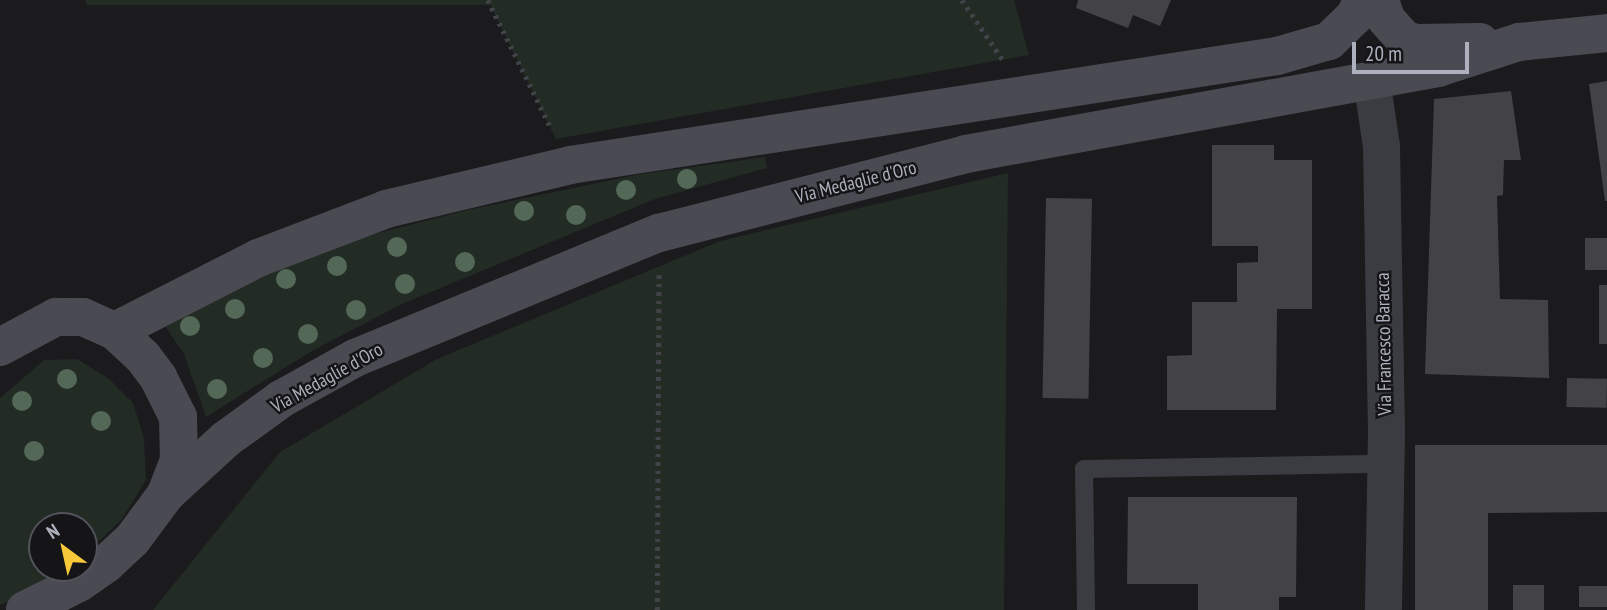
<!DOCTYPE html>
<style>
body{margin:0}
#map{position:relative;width:1607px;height:610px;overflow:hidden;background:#1b1a1d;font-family:"PT Sans Narrow",sans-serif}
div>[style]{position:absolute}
.green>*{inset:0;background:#222b24}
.building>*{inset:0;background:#424247;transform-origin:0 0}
.path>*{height:4.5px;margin-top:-2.25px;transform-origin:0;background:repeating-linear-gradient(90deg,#414349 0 3.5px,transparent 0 8.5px)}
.lane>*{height:18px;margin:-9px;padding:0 9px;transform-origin:9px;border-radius:9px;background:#3b3c42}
.street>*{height:37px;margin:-18.5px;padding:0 18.5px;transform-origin:18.5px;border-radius:18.5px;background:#3b3c42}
.secondary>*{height:38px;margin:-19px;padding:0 19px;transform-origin:19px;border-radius:19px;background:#494a52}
.trees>*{width:20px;height:20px;margin:-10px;border-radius:50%;background:#546858}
span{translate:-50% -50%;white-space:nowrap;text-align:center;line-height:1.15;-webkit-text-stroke:5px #151518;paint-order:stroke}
.street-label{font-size:19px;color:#adb0bd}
.north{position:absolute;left:28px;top:512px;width:70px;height:70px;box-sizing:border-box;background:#151518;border:2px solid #52535a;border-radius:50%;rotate:327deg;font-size:19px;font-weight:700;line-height:28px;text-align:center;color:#adb0bd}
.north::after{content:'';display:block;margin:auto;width:24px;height:32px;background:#f7c838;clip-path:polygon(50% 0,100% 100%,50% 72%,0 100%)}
.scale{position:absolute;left:1352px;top:42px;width:117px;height:32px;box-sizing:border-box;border:4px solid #adb0bd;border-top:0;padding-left:9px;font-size:21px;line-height:24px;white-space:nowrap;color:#adb0bd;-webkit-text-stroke:5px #151518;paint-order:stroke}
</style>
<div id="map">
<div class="green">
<div style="clip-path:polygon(85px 0,1014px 0,1029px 55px,556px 139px,490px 5px,87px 5px)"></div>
<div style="clip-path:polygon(765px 157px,767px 168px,655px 199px,402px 304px,312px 351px,206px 417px,184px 354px,165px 326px,211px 299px,335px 244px,472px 209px,641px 174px)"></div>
<div style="clip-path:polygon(1008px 173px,1004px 610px,153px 610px,280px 452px,437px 359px,720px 241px)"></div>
<div style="clip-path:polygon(77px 359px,108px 378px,133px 403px,144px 438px,146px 480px,122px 519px,84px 556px,84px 526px,42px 526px,42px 568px,67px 568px,29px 594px,0 605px,0 398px,44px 360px)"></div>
</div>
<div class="building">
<div style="clip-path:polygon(1078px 0,1171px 0,1160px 26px,1133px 15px,1128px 28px,1076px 8px)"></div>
<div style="clip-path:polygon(1607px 81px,1607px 201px,1605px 201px,1589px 84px)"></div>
<div style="clip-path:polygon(1511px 91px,1521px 160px,1504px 160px,1503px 195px,1497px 196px,1500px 299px,1548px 300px,1549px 378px,1425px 374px,1434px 99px)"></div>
<div style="clip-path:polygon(1212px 145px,1274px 145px,1274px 160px,1312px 160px,1312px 309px,1277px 309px,1276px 410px,1167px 410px,1167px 356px,1192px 355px,1192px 302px,1237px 302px,1237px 263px,1258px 262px,1258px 246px,1212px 246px)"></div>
<div style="left:1046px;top:198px;width:46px;height:200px;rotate:1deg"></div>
<div style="left:1585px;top:238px;width:22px;height:32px"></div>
<div style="left:1599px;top:285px;width:8px;height:59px"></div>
<div style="left:1567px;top:378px;width:40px;height:29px;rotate:1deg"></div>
<div style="clip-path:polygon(1415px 445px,1607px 445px,1607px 512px,1488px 513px,1488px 610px,1415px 610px)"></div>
<div style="clip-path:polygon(1128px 497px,1297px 497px,1296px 597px,1279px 597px,1279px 610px,1198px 610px,1198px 584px,1127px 584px)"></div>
<div style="left:1513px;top:585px;width:31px;height:25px"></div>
<div style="left:1579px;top:586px;width:28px;height:21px"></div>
</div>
<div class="path">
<div style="left:488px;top:0;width:145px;rotate:63.8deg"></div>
<div style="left:962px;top:0;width:73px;rotate:55.7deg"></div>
<div style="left:657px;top:610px;width:335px;rotate:-89.7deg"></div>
</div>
<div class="lane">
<div style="left:1086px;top:610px;width:141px;rotate:-90.8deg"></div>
<div style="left:1084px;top:469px;width:301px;rotate:-1deg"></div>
</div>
<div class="street">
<div style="left:1371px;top:79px;width:68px;rotate:81.5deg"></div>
<div style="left:1381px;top:146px;width:286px;rotate:89deg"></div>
<div style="left:1386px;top:432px;width:178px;rotate:91deg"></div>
</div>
<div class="secondary">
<div style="left:1380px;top:0;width:20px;rotate:72deg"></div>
<div style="left:1386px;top:19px;width:28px;rotate:48deg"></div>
<div style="left:1405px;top:40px;width:12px;rotate:14deg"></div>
<div style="left:1417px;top:43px;width:63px;rotate:-0.9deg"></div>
<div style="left:115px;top:331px;width:161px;rotate:-27deg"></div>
<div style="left:258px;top:258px;width:137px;rotate:-20.9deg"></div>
<div style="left:386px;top:209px;width:189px;rotate:-13.4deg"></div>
<div style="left:570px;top:165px;width:715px;rotate:-8.76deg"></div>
<div style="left:1277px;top:56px;width:54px;rotate:-16.1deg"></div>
<div style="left:1329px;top:41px;width:35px;rotate:-44deg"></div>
<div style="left:1354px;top:17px;width:19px;rotate:-62deg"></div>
<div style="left:0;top:347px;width:64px;rotate:-28.2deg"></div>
<div style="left:56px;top:317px;width:27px"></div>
<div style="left:83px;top:317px;width:35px;rotate:24deg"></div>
<div style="left:115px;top:331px;width:38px;rotate:43deg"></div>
<div style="left:143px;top:357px;width:25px;rotate:53deg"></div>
<div style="left:158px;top:377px;width:45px;rotate:63.4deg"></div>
<div style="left:178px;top:417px;width:43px;rotate:88.7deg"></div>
<div style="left:179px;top:460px;width:36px;rotate:111deg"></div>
<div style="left:25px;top:610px;width:60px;rotate:-26.6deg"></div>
<div style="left:79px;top:583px;width:33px;rotate:-35deg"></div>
<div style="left:106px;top:564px;width:35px;rotate:-43deg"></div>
<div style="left:132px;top:540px;width:57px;rotate:-53.5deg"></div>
<div style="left:166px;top:494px;width:81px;rotate:-42.5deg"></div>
<div style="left:226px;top:439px;width:68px;rotate:-36deg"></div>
<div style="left:281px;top:399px;width:85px;rotate:-29deg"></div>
<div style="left:355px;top:358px;width:329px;rotate:-22.4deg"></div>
<div style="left:659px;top:233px;width:317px;rotate:-14.4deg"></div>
<div style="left:966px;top:154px;width:480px;rotate:-10.3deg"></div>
<div style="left:1438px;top:68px;width:85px;rotate:-17.8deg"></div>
<div style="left:1519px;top:42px;width:88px;rotate:-5.8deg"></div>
</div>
<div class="trees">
<div style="left:687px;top:179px"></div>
<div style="left:626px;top:190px"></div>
<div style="left:524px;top:211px"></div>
<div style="left:576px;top:215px"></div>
<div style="left:397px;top:247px"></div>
<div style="left:465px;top:262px"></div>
<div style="left:337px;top:266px"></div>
<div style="left:286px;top:279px"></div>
<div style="left:405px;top:284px"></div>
<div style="left:235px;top:309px"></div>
<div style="left:356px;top:310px"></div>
<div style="left:190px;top:326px"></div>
<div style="left:308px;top:334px"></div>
<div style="left:263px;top:358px"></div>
<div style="left:67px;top:379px"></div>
<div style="left:217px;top:389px"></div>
<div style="left:22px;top:401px"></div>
<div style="left:101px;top:421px"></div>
<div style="left:34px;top:451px"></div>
</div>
<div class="street-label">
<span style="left:856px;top:182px;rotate:-14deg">Via Medaglie d'Oro</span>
<span style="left:1384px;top:344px;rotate:-91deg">Via Francesco Baracca</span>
<span style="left:327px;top:378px;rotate:-29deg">Via Medaglie d'Oro</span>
</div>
<div class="north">N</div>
<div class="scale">20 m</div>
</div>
